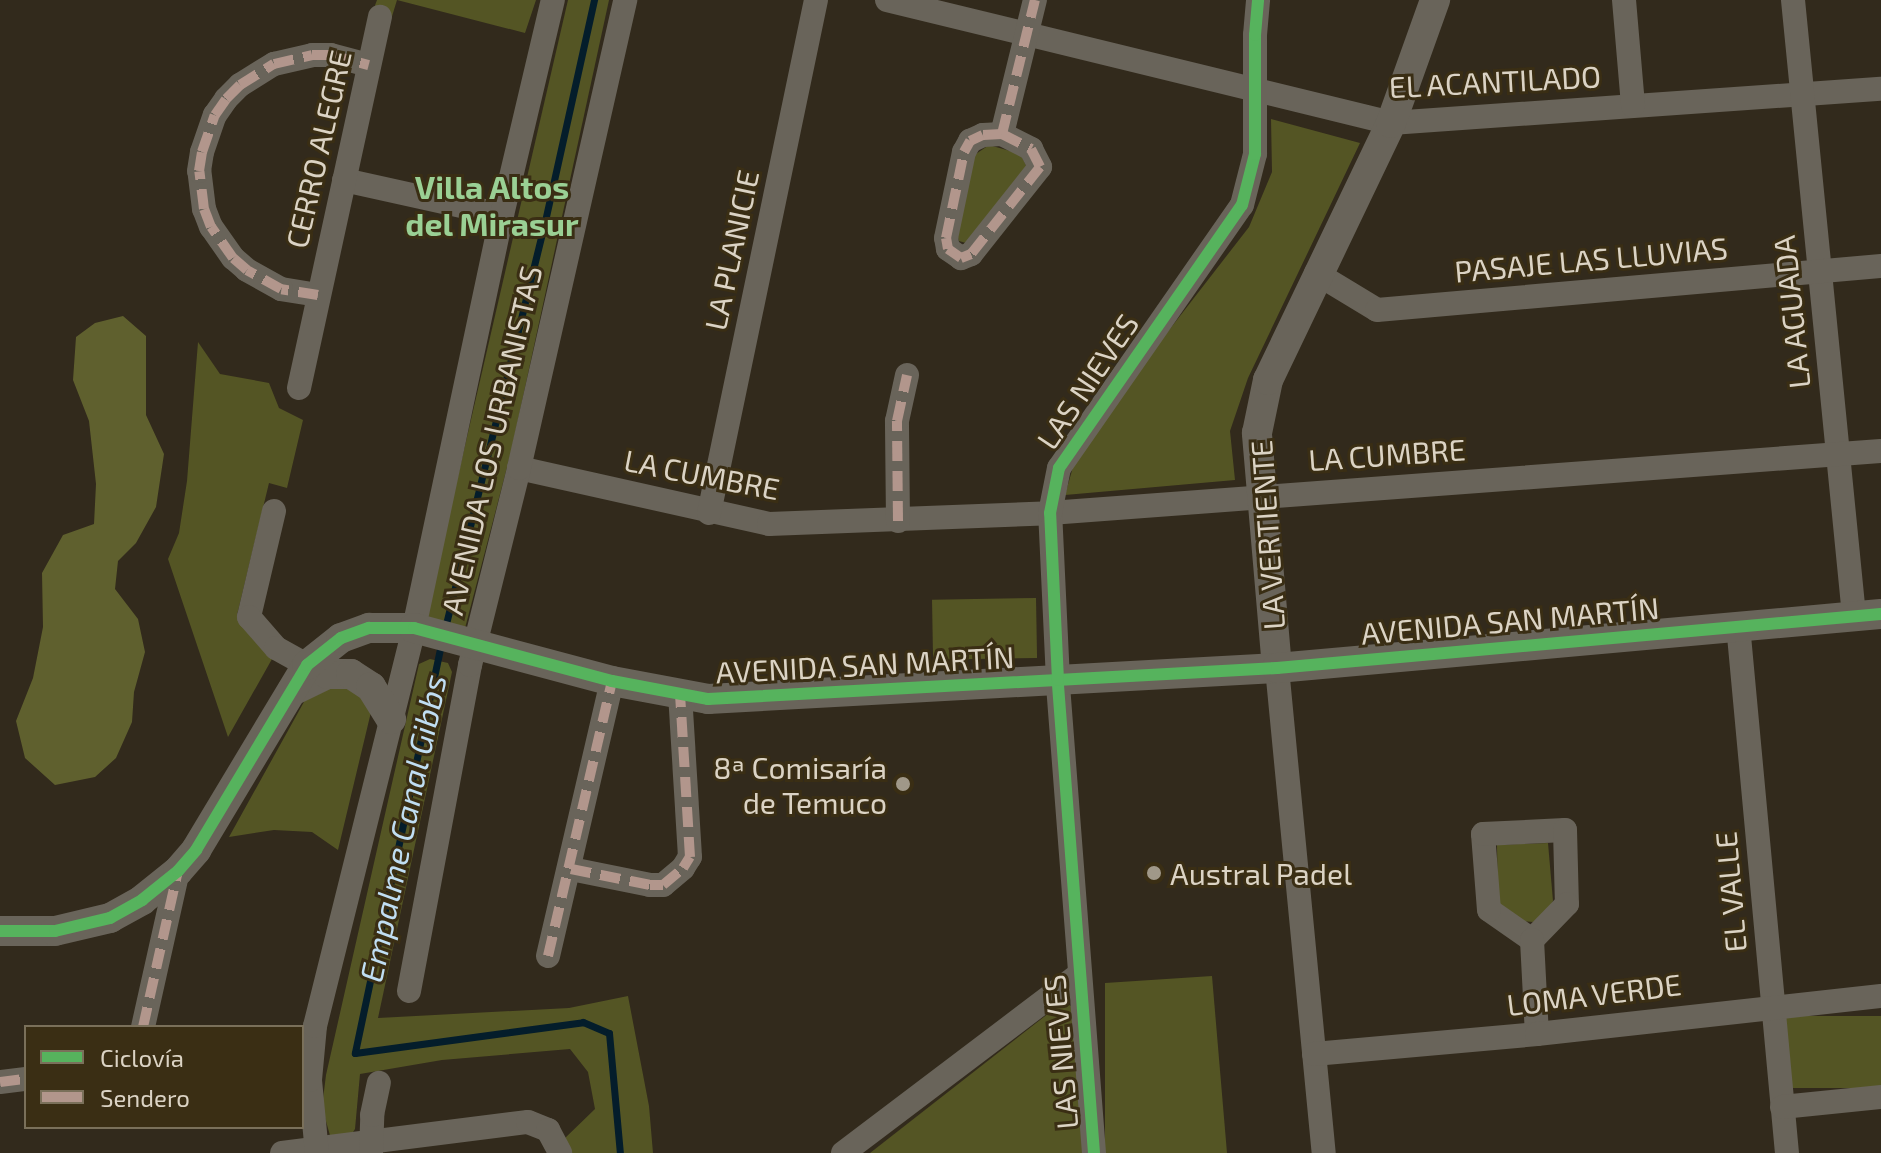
<!DOCTYPE html>
<meta charset="utf-8">
<style>
body{margin:0}
#map{position:relative;width:1881px;height:1153px;overflow:hidden;background:#322a1c;font-family:"Exo 2",sans-serif}
div>[style]{position:absolute}
.green>*{inset:0;background:#545524;transform-origin:0 0}
.forest>*{inset:0;background:#5f602e}
.stream>*{height:7px;margin:-3.5px;padding:0 3.5px;transform-origin:3.5px;border-radius:3.5px;background:#041d2b}
.minor>*{height:24px;margin:-12px;padding:0 12px;transform-origin:12px;border-radius:12px;background:#69645a}
.tertiary>*{height:30px;margin:-15px;padding:0 15px;transform-origin:15px;border-radius:15px;background:#69645a}
.quiet>*{height:10px;margin-top:-5px;transform-origin:0;background:repeating-linear-gradient(90deg,#b2968c 0 20px,transparent 0 30px)}
.cycleway>*{height:12px;margin:-6px;padding:0 6px;transform-origin:6px;border-radius:6px;background:#56b35d}
.dots>*{width:22px;height:22px;translate:-50% -50%;box-sizing:border-box;border:4px solid #3a2e14;border-radius:50%}
span{translate:-50% -50%;white-space:nowrap;text-align:center;line-height:1.15;-webkit-text-stroke:6px #3a2e14;paint-order:stroke}
.street-label{font-size:30px;color:#dbd3c4}
.poi-label{font-size:30px;color:#dbd3c4}
.right{translate:-100% -50%;text-align:right}
.left{translate:0 -50%;text-align:left}
.neighbourhood-label{font-size:32px;color:#9ad094;font-weight:700}
.water-label{font-size:32px;color:#c0def3;font-style:italic}
.legend{position:absolute;left:24px;top:1025px;width:280px;height:104px;box-sizing:border-box;background:#3a2e14;border:2px solid #7a705a;margin:0;padding:10px 14px;list-style:none;font-size:24px;color:#dbd3c4}
.legend li{display:flex;align-items:center;gap:16px;height:40px}
.legend b{width:40px;border:2px solid #7a705a}
</style>
<div id="map">
<div class="green">
<div style="clip-path:polygon(377px 0,536px 0,525px 33px,397px 0,390px 23px,371px 16px)"></div>
<div style="clip-path:polygon(568px 0,609px 0,511px 452px,464px 632px,430px 624px,427px 610px)"></div>
<div style="clip-path:polygon(1271px 119px,1360px 143px,1248px 378px,1230px 431px,1235px 480px,1065px 495px,1073px 467px,1104px 414px,1249px 227px,1272px 172px)"></div>
<div style="clip-path:polygon(989px 145px,1021px 154px,1028px 170px,966px 243px,959px 241px,957px 235px,973px 156px)"></div>
<div style="clip-path:polygon(198px 342px,220px 374px,269px 383px,279px 408px,303px 420px,287px 488px,269px 483px,237px 615px,272px 659px,228px 737px,168px 559px,179px 533px,187px 481px)"></div>
<div style="left:1036px;top:598px;width:60px;height:104px;rotate:89deg"></div>
<div style="clip-path:polygon(430px 659px,448px 663px,452px 672px,378px 1018px,569px 1008px,628px 996px,649px 1106px,653px 1153px,568px 1153px,564px 1139px,595px 1109px,588px 1072px,570px 1049px,442px 1060px,360px 1074px,355px 1129px,347px 1141px,331px 1139px,322px 1107px,326px 1075px,419px 664px)"></div>
<div style="clip-path:polygon(349px 679px,371px 712px,338px 850px,312px 832px,274px 830px,229px 837px,310px 691px)"></div>
<div style="clip-path:polygon(1548px 843px,1553px 901px,1545px 915px,1533px 922px,1511px 920px,1498px 901px,1497px 845px)"></div>
<div style="clip-path:polygon(1212px 976px,1227px 1153px,1105px 1153px,1105px 983px)"></div>
<div style="clip-path:polygon(1063px 1002px,1073px 1007px,1087px 1153px,870px 1153px)"></div>
<div style="left:1881px;top:1016px;width:72px;height:96px;rotate:90deg"></div>
</div>
<div class="forest">
<div style="clip-path:polygon(123px 316px,146px 336px,146px 415px,164px 454px,156px 507px,136px 543px,118px 561px,115px 589px,138px 619px,145px 652px,134px 692px,132px 722px,116px 758px,95px 777px,55px 785px,25px 758px,16px 721px,33px 678px,43px 627px,42px 573px,63px 535px,94px 524px,96px 484px,89px 421px,73px 380px,76px 337px,95px 323px)"></div>
</div>
<div class="stream">
<div style="left:445px;top:628px;width:410px;rotate:-76.2deg"></div>
<div style="left:543px;top:230px;width:236px;rotate:-77.5deg"></div>
<div style="left:441px;top:644px;width:418px;rotate:101.9deg"></div>
<div style="left:355px;top:1053px;width:230px;rotate:-7.7deg"></div>
<div style="left:583px;top:1022px;width:28px;rotate:23deg"></div>
<div style="left:609px;top:1033px;width:121px;rotate:84.8deg"></div>
</div>
<div class="minor">
<div style="left:887px;top:0;width:519px;rotate:13.71deg"></div>
<div style="left:1391px;top:123px;width:491px;rotate:-4deg"></div>
<div style="left:1624px;top:0;width:106px;rotate:85.1deg"></div>
<div style="left:1793px;top:0;width:619px;rotate:84.34deg"></div>
<div style="left:1002px;top:134px;width:33px;rotate:27deg"></div>
<div style="left:1031px;top:149px;width:20px;rotate:63deg"></div>
<div style="left:1040px;top:167px;width:111px;rotate:128.4deg"></div>
<div style="left:971px;top:254px;width:11px;rotate:158deg"></div>
<div style="left:961px;top:258px;width:16px;rotate:-145deg"></div>
<div style="left:948px;top:249px;width:11px;rotate:-100deg"></div>
<div style="left:946px;top:238px;width:88px;rotate:-78.2deg"></div>
<div style="left:964px;top:152px;width:13px;rotate:-61deg"></div>
<div style="left:970px;top:141px;width:14px;rotate:-25deg"></div>
<div style="left:983px;top:135px;width:19px;rotate:-3deg"></div>
<div style="left:1002px;top:134px;width:138px;rotate:-76.2deg"></div>
<div style="left:344px;top:180px;width:162px;rotate:12.5deg"></div>
<div style="left:1316px;top:273px;width:71px;rotate:31.2deg"></div>
<div style="left:1377px;top:310px;width:506px;rotate:-4.99deg"></div>
<div style="left:318px;top:295px;width:37px;rotate:-171deg"></div>
<div style="left:281px;top:289px;width:39px;rotate:-151deg"></div>
<div style="left:247px;top:270px;width:18px;rotate:-139deg"></div>
<div style="left:233px;top:258px;width:38px;rotate:-125deg"></div>
<div style="left:211px;top:227px;width:19px;rotate:-111deg"></div>
<div style="left:204px;top:209px;width:38px;rotate:-97deg"></div>
<div style="left:199px;top:171px;width:19px;rotate:-81deg"></div>
<div style="left:202px;top:152px;width:39px;rotate:-71deg"></div>
<div style="left:215px;top:115px;width:19px;rotate:-55deg"></div>
<div style="left:226px;top:99px;width:20px;rotate:-45deg"></div>
<div style="left:240px;top:85px;width:40px;rotate:-32deg"></div>
<div style="left:274px;top:64px;width:39px;rotate:-13deg"></div>
<div style="left:312px;top:55px;width:19px"></div>
<div style="left:331px;top:55px;width:39px;rotate:15deg"></div>
<div style="left:299px;top:388px;width:380px;rotate:-77.7deg"></div>
<div style="left:519px;top:468px;width:256px;rotate:12.6deg"></div>
<div style="left:769px;top:524px;width:281px;rotate:-2.2deg"></div>
<div style="left:1050px;top:513px;width:833px;rotate:-4.27deg"></div>
<div style="left:274px;top:511px;width:109px;rotate:103.3deg"></div>
<div style="left:249px;top:617px;width:41px;rotate:48.9deg"></div>
<div style="left:276px;top:648px;width:35px;rotate:29deg"></div>
<div style="left:709px;top:513px;width:524px;rotate:-78.22deg"></div>
<div style="left:898px;top:521px;width:100px;rotate:-90.6deg"></div>
<div style="left:897px;top:421px;width:47px;rotate:-77.7deg"></div>
<div style="left:1738px;top:625px;width:530px;rotate:84.7deg"></div>
<div style="left:1277px;top:668px;width:487px;rotate:84.5deg"></div>
<div style="left:571px;top:869px;width:81px;rotate:11.4deg"></div>
<div style="left:650px;top:885px;width:13px"></div>
<div style="left:663px;top:885px;width:26px;rotate:-40deg"></div>
<div style="left:683px;top:868px;width:13px;rotate:-58deg"></div>
<div style="left:690px;top:857px;width:162px;rotate:-93.5deg"></div>
<div style="left:1532px;top:940px;width:52px;rotate:-145.1deg"></div>
<div style="left:1489px;top:910px;width:76px;rotate:-94.5deg"></div>
<div style="left:1483px;top:834px;width:82px;rotate:-2.8deg"></div>
<div style="left:1565px;top:830px;width:74px;rotate:88.5deg"></div>
<div style="left:1567px;top:904px;width:50px;rotate:134.2deg"></div>
<div style="left:1532px;top:940px;width:94px;rotate:87deg"></div>
<div style="left:548px;top:956px;width:282px;rotate:-76.9deg"></div>
<div style="left:409px;top:991px;width:332px;rotate:-79.4deg"></div>
<div style="left:470px;top:665px;width:203px;rotate:-76deg"></div>
<div style="left:519px;top:468px;width:480px;rotate:-77.2deg"></div>
<div style="left:143px;top:1027px;width:160px;rotate:-77.4deg"></div>
<div style="left:1314px;top:1054px;width:224px;rotate:-5.1deg"></div>
<div style="left:1537px;top:1034px;width:346px;rotate:-6.3deg"></div>
<div style="left:0;top:1082px;width:26px;rotate:-7deg"></div>
<div style="left:1782px;top:1107px;width:100px;rotate:-5.8deg"></div>
<div style="left:282px;top:1153px;width:248px;rotate:-7.2deg"></div>
<div style="left:528px;top:1122px;width:22px;rotate:22deg"></div>
<div style="left:548px;top:1130px;width:26px;rotate:62deg"></div>
<div style="left:317px;top:1153px;width:73px;rotate:-95.5deg"></div>
<div style="left:310px;top:1080px;width:54px;rotate:-84.7deg"></div>
<div style="left:315px;top:1026px;width:410px;rotate:-76deg"></div>
<div style="left:414px;top:628px;width:422px;rotate:-78deg"></div>
<div style="left:502px;top:215px;width:221px;rotate:-76.7deg"></div>
<div style="left:371px;top:1153px;width:38px;rotate:-88deg"></div>
<div style="left:372px;top:1115px;width:33px;rotate:-78deg"></div>
<div style="left:843px;top:1153px;width:297px;rotate:-37.1deg"></div>
<div style="left:1094px;top:1153px;width:474px;rotate:-94.4deg"></div>
<div style="left:1058px;top:680px;width:167px;rotate:-92.7deg"></div>
<div style="left:1050px;top:513px;width:46px;rotate:-78.7deg"></div>
<div style="left:1059px;top:468px;width:320px;rotate:-55.2deg"></div>
<div style="left:1242px;top:205px;width:53px;rotate:-75.7deg"></div>
<div style="left:1255px;top:154px;width:119px;rotate:-90deg"></div>
<div style="left:1255px;top:35px;width:35px;rotate:-85deg"></div>
</div>
<div class="tertiary">
<div style="left:1277px;top:668px;width:236px;rotate:-94.9deg"></div>
<div style="left:1257px;top:433px;width:54px;rotate:-78.3deg"></div>
<div style="left:1268px;top:380px;width:285px;rotate:-64.4deg"></div>
<div style="left:1391px;top:123px;width:131px;rotate:-70.3deg"></div>
<div style="left:292px;top:691px;width:39px;rotate:-26deg"></div>
<div style="left:327px;top:674px;width:24px"></div>
<div style="left:351px;top:674px;width:24px;rotate:33deg"></div>
<div style="left:371px;top:687px;width:38px;rotate:58deg"></div>
<div style="left:0;top:931px;width:55px"></div>
<div style="left:55px;top:931px;width:57px;rotate:-13.3deg"></div>
<div style="left:110px;top:918px;width:37px;rotate:-29deg"></div>
<div style="left:142px;top:900px;width:46px;rotate:-38.9deg"></div>
<div style="left:178px;top:871px;width:28px;rotate:-49deg"></div>
<div style="left:196px;top:850px;width:216px;rotate:-59deg"></div>
<div style="left:307px;top:665px;width:43px;rotate:-38.5deg"></div>
<div style="left:341px;top:638px;width:30px;rotate:-20deg"></div>
<div style="left:369px;top:628px;width:45px"></div>
<div style="left:414px;top:628px;width:205px;rotate:15deg"></div>
<div style="left:612px;top:681px;width:98px;rotate:10.6deg"></div>
<div style="left:708px;top:699px;width:570px;rotate:-3.12deg"></div>
<div style="left:1277px;top:668px;width:606px;rotate:-5.11deg"></div>
</div>
<div class="quiet">
<div style="left:1002px;top:134px;width:33px;rotate:27deg"></div>
<div style="left:1031px;top:149px;width:20px;rotate:63deg"></div>
<div style="left:1040px;top:167px;width:111px;rotate:128.4deg"></div>
<div style="left:971px;top:254px;width:11px;rotate:158deg"></div>
<div style="left:961px;top:258px;width:16px;rotate:-145deg"></div>
<div style="left:948px;top:249px;width:11px;rotate:-100deg"></div>
<div style="left:946px;top:238px;width:88px;rotate:-78.2deg"></div>
<div style="left:964px;top:152px;width:13px;rotate:-61deg"></div>
<div style="left:970px;top:141px;width:14px;rotate:-25deg"></div>
<div style="left:983px;top:135px;width:19px;rotate:-3deg"></div>
<div style="left:1002px;top:134px;width:138px;rotate:-76.2deg"></div>
<div style="left:318px;top:295px;width:37px;rotate:-171deg"></div>
<div style="left:281px;top:289px;width:39px;rotate:-151deg"></div>
<div style="left:247px;top:270px;width:18px;rotate:-139deg"></div>
<div style="left:233px;top:258px;width:38px;rotate:-125deg"></div>
<div style="left:211px;top:227px;width:19px;rotate:-111deg"></div>
<div style="left:204px;top:209px;width:38px;rotate:-97deg"></div>
<div style="left:199px;top:171px;width:19px;rotate:-81deg"></div>
<div style="left:202px;top:152px;width:39px;rotate:-71deg"></div>
<div style="left:215px;top:115px;width:19px;rotate:-55deg"></div>
<div style="left:226px;top:99px;width:20px;rotate:-45deg"></div>
<div style="left:240px;top:85px;width:40px;rotate:-32deg"></div>
<div style="left:274px;top:64px;width:39px;rotate:-13deg"></div>
<div style="left:312px;top:55px;width:19px"></div>
<div style="left:331px;top:55px;width:39px;rotate:15deg"></div>
<div style="left:898px;top:521px;width:100px;rotate:-90.6deg"></div>
<div style="left:897px;top:421px;width:47px;rotate:-77.7deg"></div>
<div style="left:571px;top:869px;width:81px;rotate:11.4deg"></div>
<div style="left:650px;top:885px;width:13px"></div>
<div style="left:663px;top:885px;width:26px;rotate:-40deg"></div>
<div style="left:683px;top:868px;width:13px;rotate:-58deg"></div>
<div style="left:690px;top:857px;width:162px;rotate:-93.5deg"></div>
<div style="left:548px;top:956px;width:282px;rotate:-76.9deg"></div>
<div style="left:143px;top:1027px;width:160px;rotate:-77.4deg"></div>
<div style="left:0;top:1082px;width:26px;rotate:-7deg"></div>
</div>
<div class="cycleway">
<div style="left:0;top:931px;width:55px"></div>
<div style="left:55px;top:931px;width:57px;rotate:-13.3deg"></div>
<div style="left:110px;top:918px;width:37px;rotate:-29deg"></div>
<div style="left:142px;top:900px;width:46px;rotate:-38.9deg"></div>
<div style="left:178px;top:871px;width:28px;rotate:-49deg"></div>
<div style="left:196px;top:850px;width:216px;rotate:-59deg"></div>
<div style="left:307px;top:665px;width:43px;rotate:-38.5deg"></div>
<div style="left:341px;top:638px;width:30px;rotate:-20deg"></div>
<div style="left:369px;top:628px;width:45px"></div>
<div style="left:414px;top:628px;width:205px;rotate:15deg"></div>
<div style="left:612px;top:681px;width:98px;rotate:10.6deg"></div>
<div style="left:708px;top:699px;width:570px;rotate:-3.12deg"></div>
<div style="left:1277px;top:668px;width:606px;rotate:-5.11deg"></div>
<div style="left:1094px;top:1153px;width:474px;rotate:-94.4deg"></div>
<div style="left:1058px;top:680px;width:167px;rotate:-92.7deg"></div>
<div style="left:1050px;top:513px;width:46px;rotate:-78.7deg"></div>
<div style="left:1059px;top:468px;width:320px;rotate:-55.2deg"></div>
<div style="left:1242px;top:205px;width:53px;rotate:-75.7deg"></div>
<div style="left:1255px;top:154px;width:119px;rotate:-90deg"></div>
<div style="left:1255px;top:35px;width:35px;rotate:-85deg"></div>
</div>
<div class="dots">
<div style="left:903px;top:784px;background:#a09889"></div>
<div style="left:1154px;top:873px;background:#a09889"></div>
</div>
<div class="street-label">
<span style="left:1495px;top:81px;rotate:-3deg">EL ACANTILADO</span>
<span style="left:318px;top:149px;rotate:-77deg">CERRO ALEGRE</span>
<span style="left:731px;top:250px;rotate:-78deg">LA PLANICIE</span>
<span style="left:1591px;top:259px;rotate:-5deg">PASAJE LAS LLUVIAS</span>
<span style="left:1791px;top:312px;rotate:-96deg">LA AGUADA</span>
<span style="left:1087px;top:381px;rotate:-56deg">LAS NIEVES</span>
<span style="left:491px;top:440px;rotate:-77deg">AVENIDA LOS URBANISTAS</span>
<span style="left:1387px;top:454px;rotate:-4deg">LA CUMBRE</span>
<span style="left:702px;top:474px;rotate:11deg">LA CUMBRE</span>
<span style="left:1267px;top:535px;rotate:-94deg">LA VERTIENTE</span>
<span style="left:1510px;top:620px;rotate:-5deg">AVENIDA SAN MARTÍN</span>
<span style="left:865px;top:664px;rotate:-3deg">AVENIDA SAN MARTÍN</span>
<span style="left:1730px;top:892px;rotate:-95deg">EL VALLE</span>
<span style="left:1594px;top:994px;rotate:-7deg">LOMA VERDE</span>
<span style="left:1060px;top:1052px;rotate:-95deg">LAS NIEVES</span>
</div>
<div class="poi-label">
<span class="right" style="left:887px;top:784px">8ª Comisaría<br>de Temuco</span>
<span class="left" style="left:1170px;top:873px">Austral Padel</span>
</div>
<div class="neighbourhood-label">
<span style="left:492px;top:205px">Villa Altos<br>del Mirasur</span>
</div>
<div class="water-label">
<span style="left:402px;top:828px;rotate:-78deg">Empalme Canal Gibbs</span>
</div>
<ul class="legend">
<li><b style="height:10px;background:#56b35d"></b>Ciclovía</li>
<li><b style="height:10px;background:#b2968c"></b>Sendero</li>
</ul>
</div>
